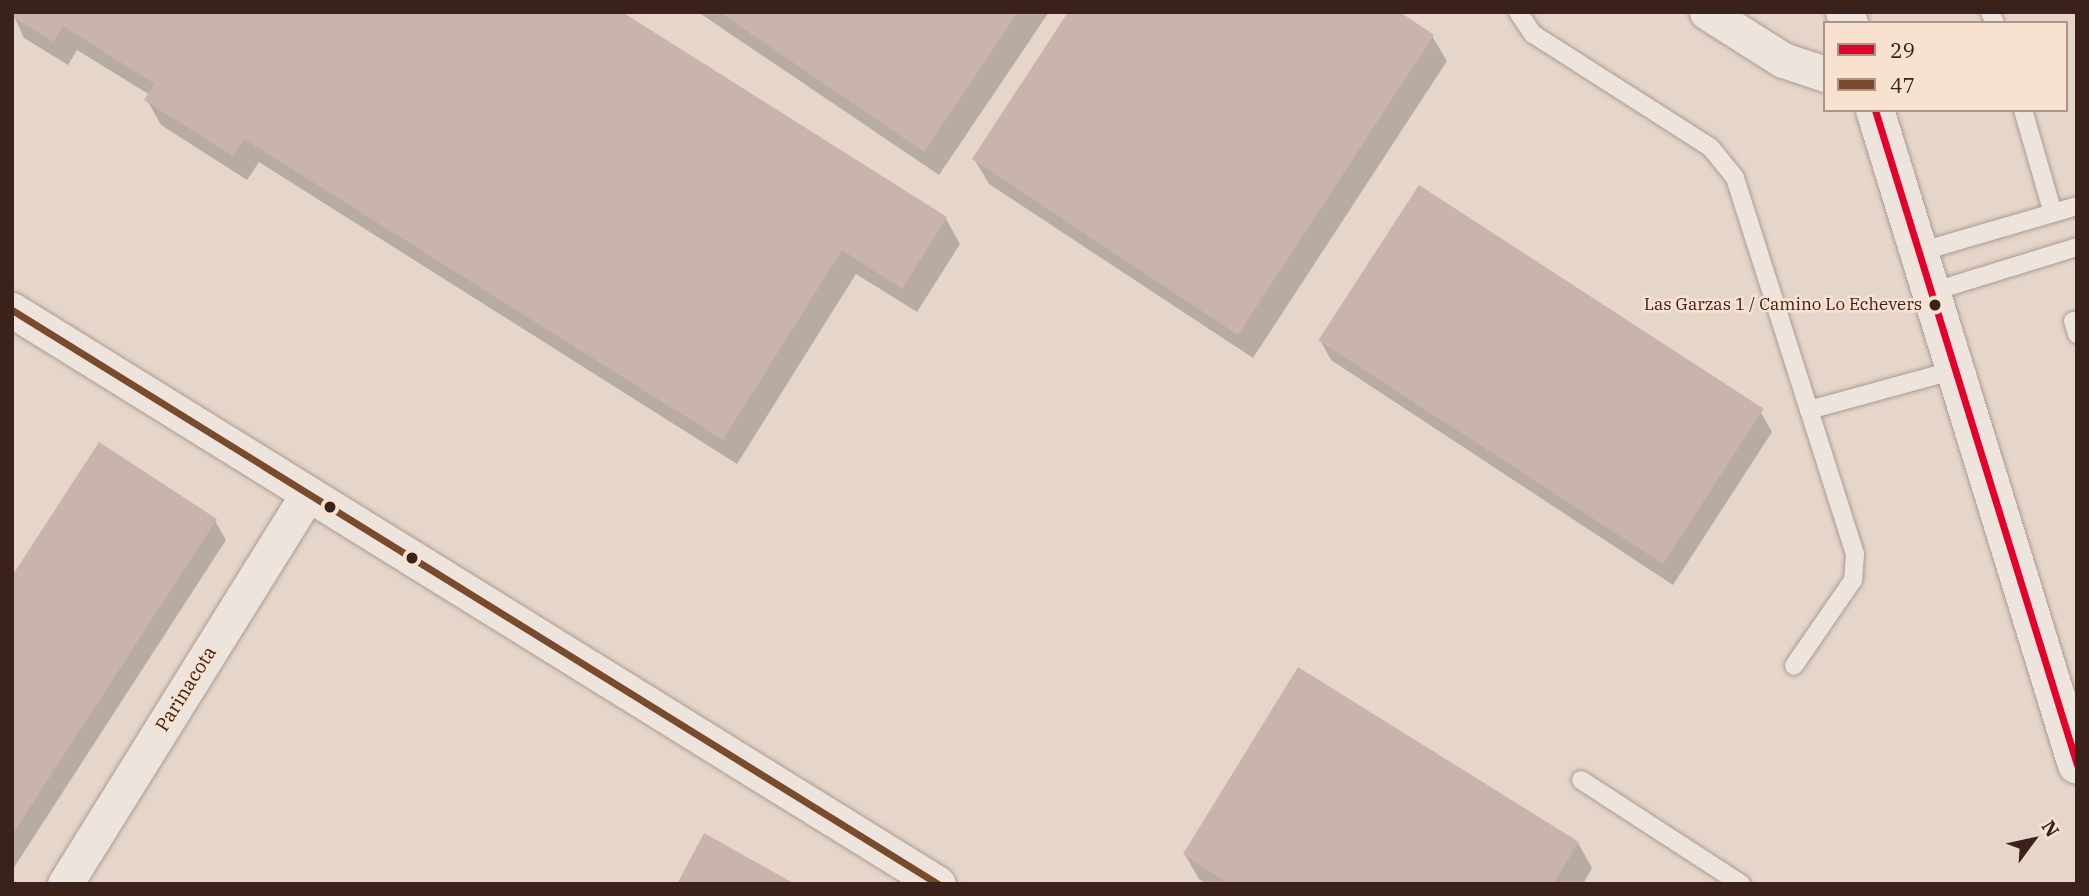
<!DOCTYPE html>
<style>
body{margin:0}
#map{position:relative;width:2089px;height:896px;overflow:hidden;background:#e6d6ca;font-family:"IBM Plex Serif",serif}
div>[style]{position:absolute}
.shadow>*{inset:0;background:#0003}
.building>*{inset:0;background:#cab3aa;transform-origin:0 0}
.roads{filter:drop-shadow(0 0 2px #ab9c94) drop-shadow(0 0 2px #ab9c94)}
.lane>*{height:18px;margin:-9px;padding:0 9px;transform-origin:9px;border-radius:9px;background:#ede4dd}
.street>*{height:35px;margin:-17.5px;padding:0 17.5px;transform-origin:17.5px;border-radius:17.5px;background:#ede4dd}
.secondary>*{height:38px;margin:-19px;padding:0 19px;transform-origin:19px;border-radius:19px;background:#ede4dd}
.bus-1>*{height:7px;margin:-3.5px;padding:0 3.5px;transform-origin:3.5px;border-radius:3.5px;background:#e4002b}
.bus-2>*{height:7px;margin:-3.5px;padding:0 3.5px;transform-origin:3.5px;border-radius:3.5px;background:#7a4b2a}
.dots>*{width:19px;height:19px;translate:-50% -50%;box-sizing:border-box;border:4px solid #f8e2cf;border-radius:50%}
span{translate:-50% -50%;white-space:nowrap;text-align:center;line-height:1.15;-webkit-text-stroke:5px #f8e2cf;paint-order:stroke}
.bus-label{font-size:17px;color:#3a221b}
.right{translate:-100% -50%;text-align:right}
.street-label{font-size:19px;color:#3a221b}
.frame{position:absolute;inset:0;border:14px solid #3a221b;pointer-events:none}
.legend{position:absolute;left:1823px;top:21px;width:245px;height:91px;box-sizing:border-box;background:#f8e2cf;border:2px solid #ac9587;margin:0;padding:9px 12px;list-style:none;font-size:21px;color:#3a221b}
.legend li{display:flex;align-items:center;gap:14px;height:35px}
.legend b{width:35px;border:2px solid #ac9587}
.north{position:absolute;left:1998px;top:805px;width:70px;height:70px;-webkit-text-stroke:5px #f8e2cf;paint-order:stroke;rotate:57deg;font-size:19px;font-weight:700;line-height:28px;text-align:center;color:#3a221b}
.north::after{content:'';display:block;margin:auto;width:24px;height:32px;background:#3a221b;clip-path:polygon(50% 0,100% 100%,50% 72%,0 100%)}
</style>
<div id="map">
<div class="shadow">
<div style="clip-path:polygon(12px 12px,946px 219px,960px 244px,917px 312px,856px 274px,737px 464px,259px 162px,247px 180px,161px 125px,147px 100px,150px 95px,77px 50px,68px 65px,24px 38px)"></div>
<div style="clip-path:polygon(698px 12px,1049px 12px,939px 175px)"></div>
<div style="clip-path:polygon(1432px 36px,1447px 61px,1253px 358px,989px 184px,974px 159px)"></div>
<div style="clip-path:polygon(1320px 340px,1761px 413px,1772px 432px,1673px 585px,1331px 360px)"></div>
<div style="clip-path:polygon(215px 521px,226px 540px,13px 869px,12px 579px)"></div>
<div style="clip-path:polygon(1578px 843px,1592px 868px,1583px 884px,1206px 884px,1199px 879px,1185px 855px)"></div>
</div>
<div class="building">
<div style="clip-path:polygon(12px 12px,622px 12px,947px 217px,902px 289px,842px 250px,723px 440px,244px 139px,233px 156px,144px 100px,155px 84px,63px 26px,53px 42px,12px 16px)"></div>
<div style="clip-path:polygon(719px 12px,1018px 12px,924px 152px)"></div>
<div style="clip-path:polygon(1068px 12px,1400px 12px,1434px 35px,1238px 335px,972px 159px)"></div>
<div style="left:1419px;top:185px;width:411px;height:185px;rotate:33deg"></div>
<div style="clip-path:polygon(99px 442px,217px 519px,12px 835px,12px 576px)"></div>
<div style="clip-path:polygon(1298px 667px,1579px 842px,1553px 884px,1230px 884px,1183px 854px)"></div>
<div style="clip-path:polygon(704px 833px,795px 884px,677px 884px)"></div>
</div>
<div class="roads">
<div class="lane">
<div style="left:1518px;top:12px;width:27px;rotate:56deg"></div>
<div style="left:1533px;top:34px;width:211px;rotate:32.6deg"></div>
<div style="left:1711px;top:148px;width:38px;rotate:51deg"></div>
<div style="left:1735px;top:178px;width:395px;rotate:72.3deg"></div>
<div style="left:1855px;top:554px;width:26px;rotate:94deg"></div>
<div style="left:1853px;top:580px;width:104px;rotate:124.5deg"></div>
<div style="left:1990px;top:12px;width:12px;rotate:66deg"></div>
<div style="left:2023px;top:110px;width:107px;rotate:73.8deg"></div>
<div style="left:1919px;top:252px;width:165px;rotate:-16.2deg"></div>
<div style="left:1931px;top:292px;width:153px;rotate:-17.1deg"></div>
<div style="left:2073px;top:321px;width:14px;rotate:73deg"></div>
<div style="left:1809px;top:410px;width:151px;rotate:-15.3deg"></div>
<div style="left:1581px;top:780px;width:191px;rotate:33deg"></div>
</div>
<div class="street">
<div style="left:1707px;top:12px;width:90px;rotate:32.3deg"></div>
<div style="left:1783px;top:60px;width:44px;rotate:18.4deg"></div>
<div style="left:12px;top:310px;width:1089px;rotate:31.79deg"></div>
<div style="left:65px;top:884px;width:458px;rotate:-58.1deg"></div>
</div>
<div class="secondary">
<div style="left:1845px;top:12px;width:12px;rotate:70deg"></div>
<div style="left:1875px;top:110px;width:685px;rotate:72.86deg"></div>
</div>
</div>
<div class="bus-1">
<div style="left:1875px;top:110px;width:685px;rotate:72.86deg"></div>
</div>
<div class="bus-2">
<div style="left:12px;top:310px;width:1089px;rotate:31.79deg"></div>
</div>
<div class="dots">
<div style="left:1935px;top:305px;background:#3a221b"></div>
<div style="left:330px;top:507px;background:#3a221b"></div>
<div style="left:412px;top:558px;background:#3a221b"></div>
</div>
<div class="bus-label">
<span class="right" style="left:1922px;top:305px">Las Garzas 1 / Camino Lo Echevers</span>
</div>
<div class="street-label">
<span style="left:186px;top:689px;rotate:-58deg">Parinacota</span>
</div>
<div class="frame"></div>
<ul class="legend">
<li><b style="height:9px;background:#e4002b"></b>29</li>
<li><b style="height:9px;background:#7a4b2a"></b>47</li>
</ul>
<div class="north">N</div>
</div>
